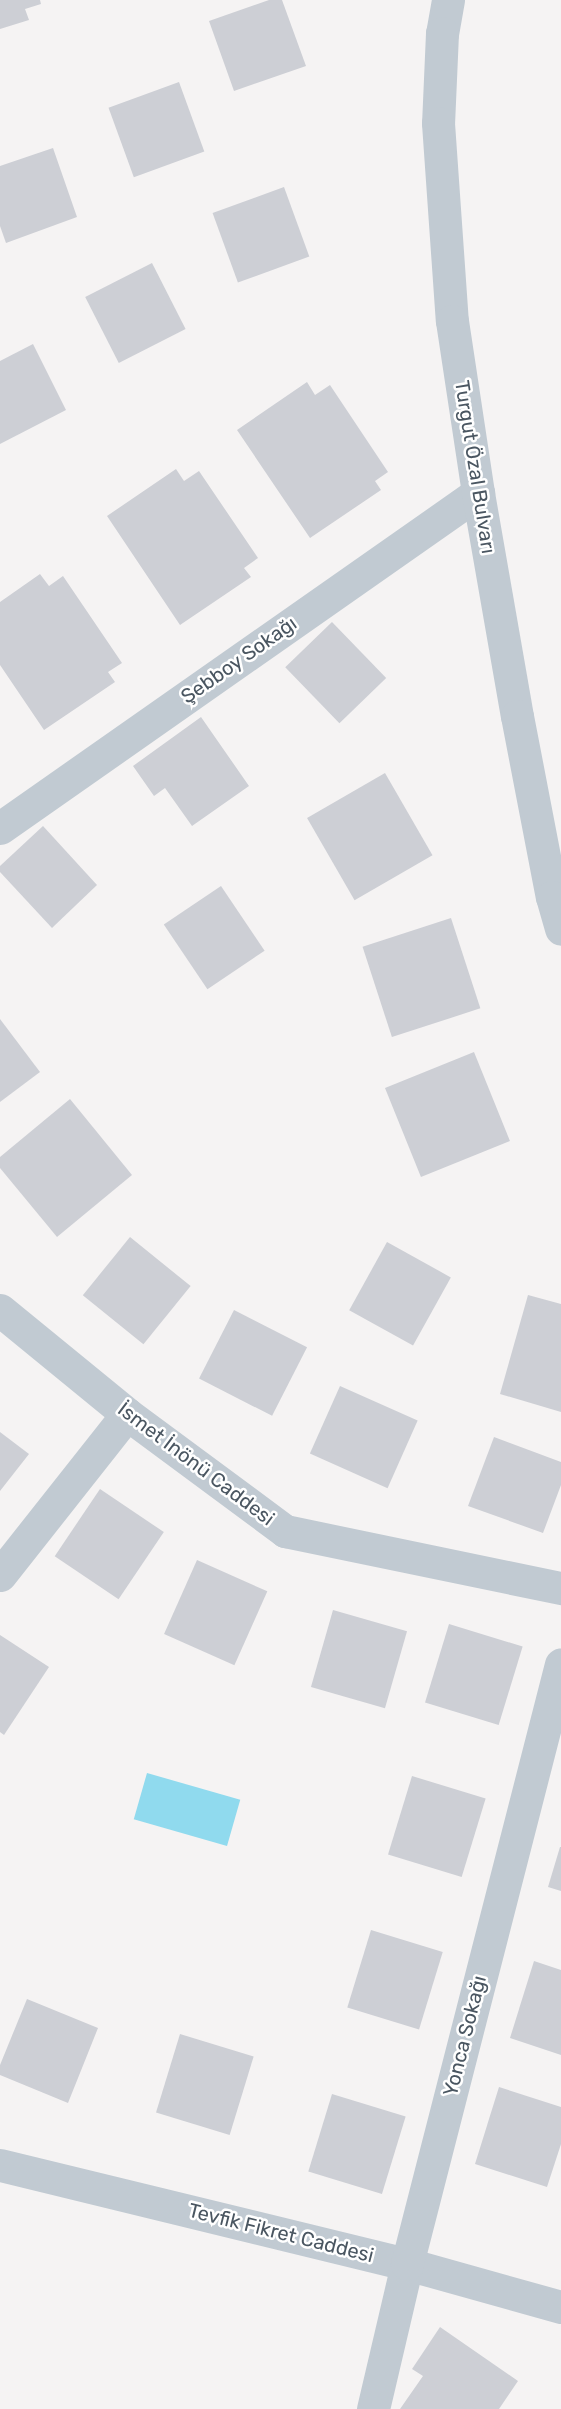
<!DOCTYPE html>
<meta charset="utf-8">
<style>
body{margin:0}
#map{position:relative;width:561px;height:2409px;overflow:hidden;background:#f5f3f3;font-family:Rubik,sans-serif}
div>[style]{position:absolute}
.water>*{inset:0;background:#90daee;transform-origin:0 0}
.building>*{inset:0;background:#cdcfd5;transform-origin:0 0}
.minor>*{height:33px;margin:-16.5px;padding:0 16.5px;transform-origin:16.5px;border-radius:16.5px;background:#c1cad2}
.tertiary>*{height:33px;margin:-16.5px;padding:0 16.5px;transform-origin:16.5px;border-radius:16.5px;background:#c1cad2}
span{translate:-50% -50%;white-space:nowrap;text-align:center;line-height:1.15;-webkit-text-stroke:5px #fff;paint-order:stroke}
.street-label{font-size:20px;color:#4a5661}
</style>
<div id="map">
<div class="water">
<div style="left:147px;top:1773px;width:97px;height:48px;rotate:16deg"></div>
</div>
<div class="building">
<div style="clip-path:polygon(0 0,40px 0,41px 4px,25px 9px,29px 20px,0 29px)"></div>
<div style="clip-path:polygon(269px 0,282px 0,306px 66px,234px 91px,209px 21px)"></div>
<div style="left:179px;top:82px;width:74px;height:75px;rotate:70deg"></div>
<div style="clip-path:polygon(53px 148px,77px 217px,6px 243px,0 226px,0 166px)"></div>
<div style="left:284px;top:187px;width:74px;height:76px;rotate:70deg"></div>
<div style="left:152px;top:263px;width:74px;height:75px;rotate:63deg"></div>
<div style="clip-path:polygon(33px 344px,66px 410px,0 444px,0 361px)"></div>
<div style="clip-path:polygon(307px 382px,315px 395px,330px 385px,388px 472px,375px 481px,381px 490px,310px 538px,237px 430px)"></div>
<div style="clip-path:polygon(176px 469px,184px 481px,199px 471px,258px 558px,244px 568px,251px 577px,180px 625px,107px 516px)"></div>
<div style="clip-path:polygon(40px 574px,49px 586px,63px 576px,122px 663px,108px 672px,115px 682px,44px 730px,0 665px,0 602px)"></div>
<div style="left:332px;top:622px;width:78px;height:65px;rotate:46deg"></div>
<div style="clip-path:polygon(201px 717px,249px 786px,192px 826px,165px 788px,154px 796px,133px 766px)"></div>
<div style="left:385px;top:773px;width:95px;height:90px;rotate:60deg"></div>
<div style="clip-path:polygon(43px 826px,97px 885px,52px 928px,0 872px,0 866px)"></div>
<div style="left:221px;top:886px;width:78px;height:69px;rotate:56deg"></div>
<div style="left:451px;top:918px;width:95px;height:93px;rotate:72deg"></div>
<div style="clip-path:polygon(0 1019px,40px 1072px,0 1102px)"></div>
<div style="left:474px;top:1052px;width:96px;height:96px;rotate:68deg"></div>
<div style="clip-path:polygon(70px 1099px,132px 1175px,57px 1237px,0 1168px,0 1157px)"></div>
<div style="left:130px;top:1237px;width:78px;height:75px;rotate:39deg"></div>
<div style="left:387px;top:1242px;width:73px;height:78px;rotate:29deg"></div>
<div style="clip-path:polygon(528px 1295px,561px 1304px,561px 1412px,500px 1394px)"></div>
<div style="left:234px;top:1310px;width:82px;height:77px;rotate:27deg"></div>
<div style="left:340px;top:1386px;width:85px;height:74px;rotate:24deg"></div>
<div style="clip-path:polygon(0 1432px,29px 1454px,0 1491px)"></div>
<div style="clip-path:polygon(494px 1437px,561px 1462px,561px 1485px,543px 1533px,468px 1506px)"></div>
<div style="left:100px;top:1489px;width:77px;height:81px;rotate:34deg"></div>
<div style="left:197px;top:1560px;width:77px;height:81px;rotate:24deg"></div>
<div style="left:333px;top:1610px;width:77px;height:80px;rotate:16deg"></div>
<div style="left:449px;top:1624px;width:77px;height:82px;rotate:17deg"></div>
<div style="clip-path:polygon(0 1635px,49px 1667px,4px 1735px,0 1732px)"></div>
<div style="left:412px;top:1776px;width:77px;height:82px;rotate:17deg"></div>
<div style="clip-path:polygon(560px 1847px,561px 1847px,561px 1891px,548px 1887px)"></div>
<div style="left:371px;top:1930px;width:75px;height:81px;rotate:17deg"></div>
<div style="clip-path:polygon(534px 1961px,561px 1970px,561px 2055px,510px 2038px)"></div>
<div style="clip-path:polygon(27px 1999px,98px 2028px,68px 2103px,0 2075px,0 2065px)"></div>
<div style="left:180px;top:2034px;width:77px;height:82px;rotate:17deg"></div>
<div style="clip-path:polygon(499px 2087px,561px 2107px,561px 2144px,547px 2187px,475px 2164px)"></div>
<div style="left:332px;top:2094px;width:77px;height:81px;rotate:17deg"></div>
<div style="clip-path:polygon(440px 2327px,518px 2381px,499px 2409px,400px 2409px,423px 2376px,412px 2369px)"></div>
</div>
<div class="minor">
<div style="left:0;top:828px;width:584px;rotate:-35.02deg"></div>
<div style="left:0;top:1310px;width:164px;rotate:39.3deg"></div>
<div style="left:127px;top:1414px;width:197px;rotate:36.5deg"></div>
<div style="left:285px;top:1531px;width:282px;rotate:11.7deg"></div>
<div style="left:0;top:1575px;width:205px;rotate:-51.7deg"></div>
<div style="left:0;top:2165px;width:419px;rotate:13.7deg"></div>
<div style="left:407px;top:2264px;width:160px;rotate:15.6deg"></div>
<div style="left:373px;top:2409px;width:149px;rotate:-76.8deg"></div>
<div style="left:407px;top:2264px;width:619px;rotate:-75.6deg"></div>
</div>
<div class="tertiary">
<div style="left:448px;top:0;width:34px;rotate:100deg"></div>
<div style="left:442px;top:33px;width:90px;rotate:92.5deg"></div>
<div style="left:438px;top:123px;width:198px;rotate:86deg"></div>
<div style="left:452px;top:321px;width:174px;rotate:81.4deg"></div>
<div style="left:478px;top:493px;width:226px;rotate:80.1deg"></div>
<div style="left:517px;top:716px;width:184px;rotate:79.1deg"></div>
<div style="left:552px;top:897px;width:33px;rotate:74deg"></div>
</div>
<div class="street-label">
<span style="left:475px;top:467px;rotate:81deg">Turgut Özal Bulvarı</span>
<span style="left:239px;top:660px;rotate:-35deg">Şebboy Sokağı</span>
<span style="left:196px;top:1464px;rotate:37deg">İsmet İnönü Caddesi</span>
<span style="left:465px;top:2036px;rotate:-76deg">Yonca Sokağı</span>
<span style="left:281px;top:2233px;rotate:14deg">Tevfik Fikret Caddesi</span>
</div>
</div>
